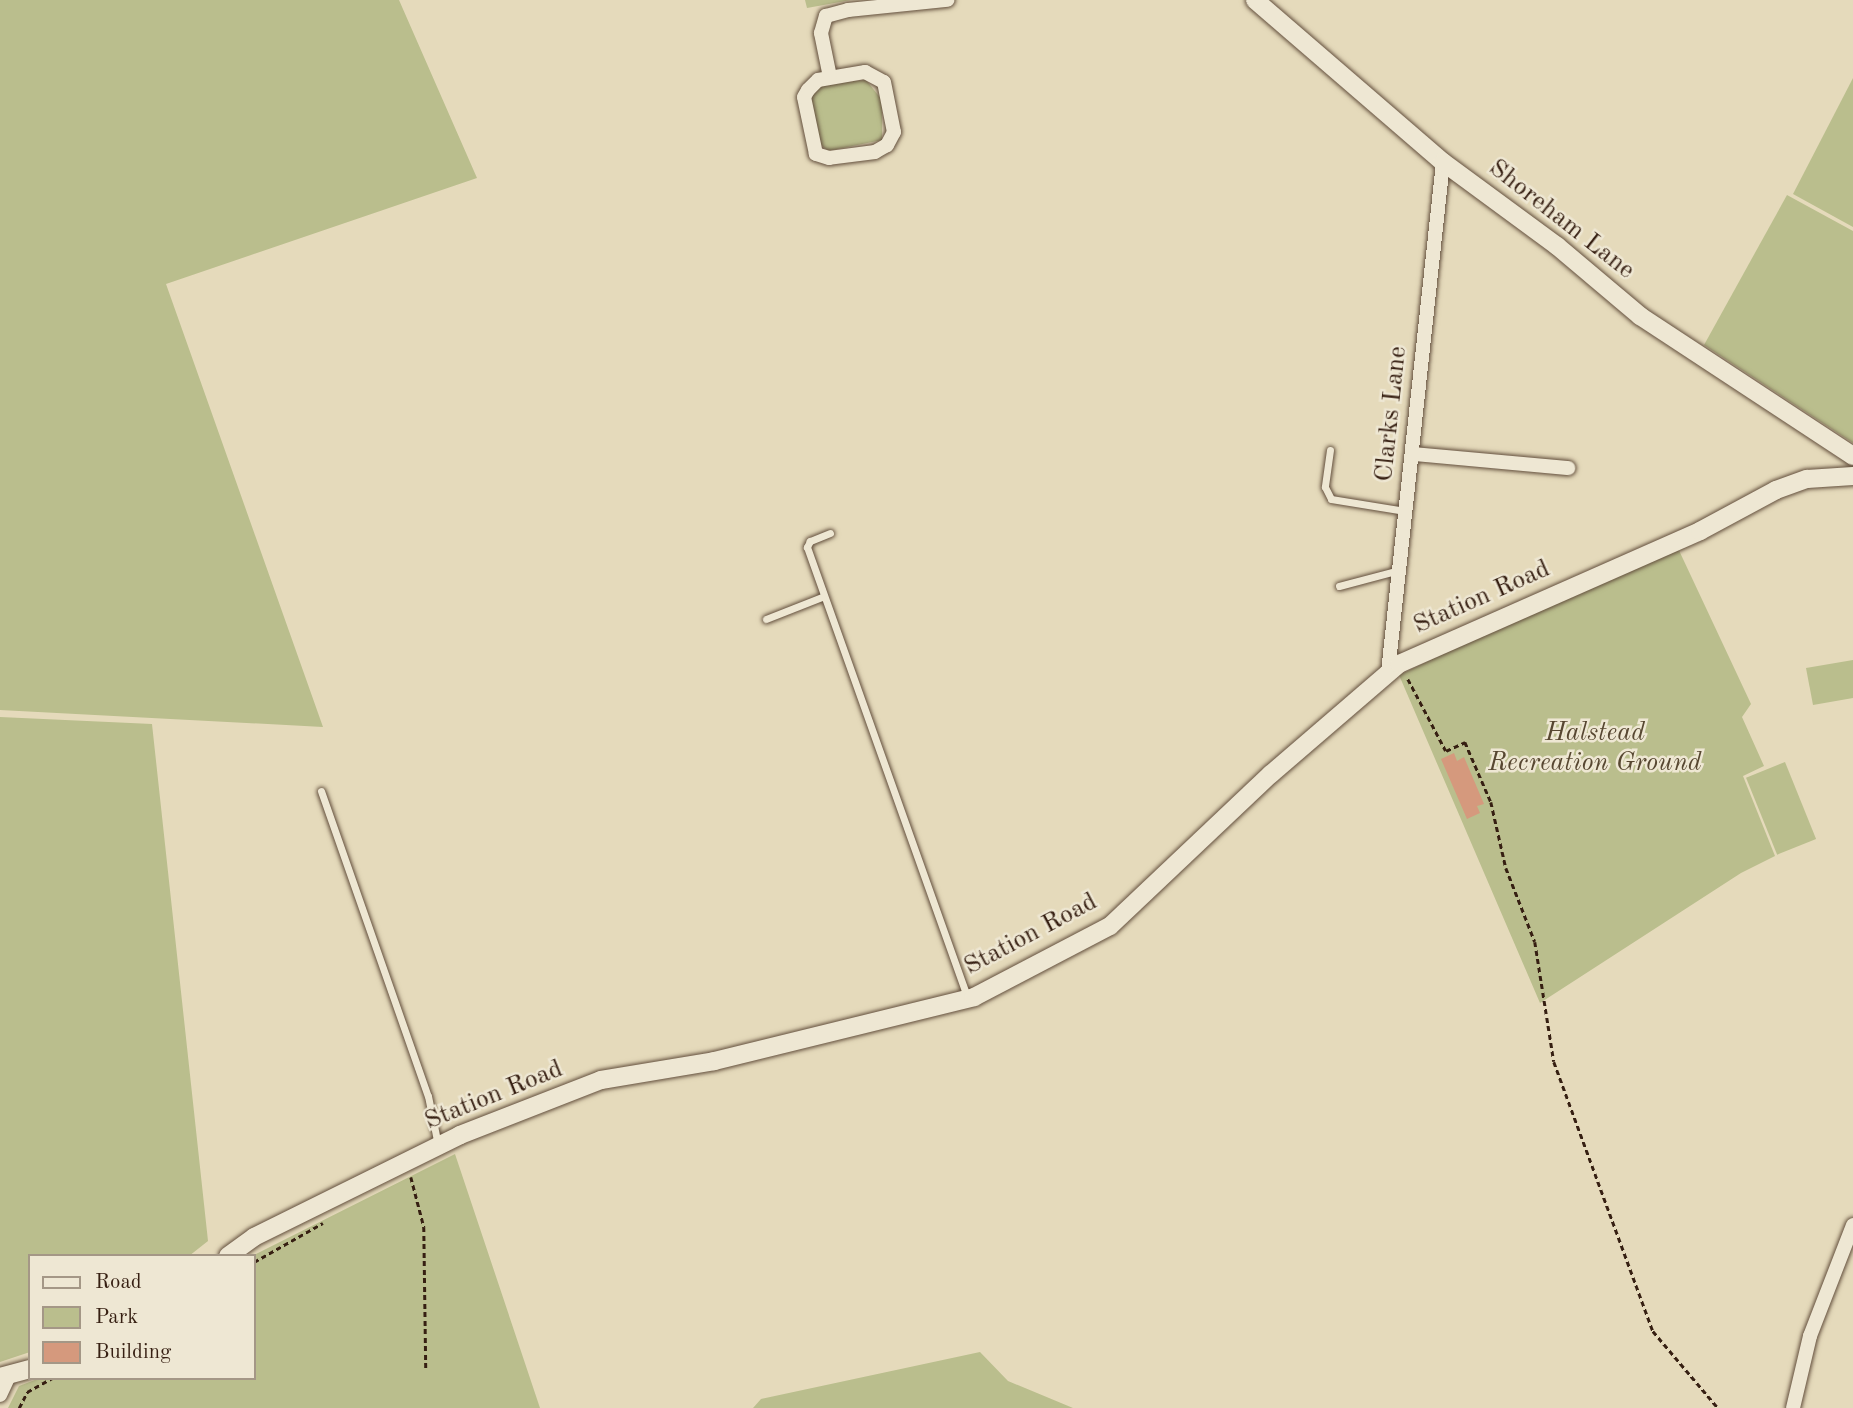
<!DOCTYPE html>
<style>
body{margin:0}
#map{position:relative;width:1853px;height:1408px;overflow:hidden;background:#e5dabb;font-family:"Old Standard TT",serif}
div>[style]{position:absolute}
.green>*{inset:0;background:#babe8d;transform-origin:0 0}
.building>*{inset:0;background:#d5997d}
.path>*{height:2.5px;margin-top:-1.25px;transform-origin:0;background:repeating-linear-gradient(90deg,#361f12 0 5px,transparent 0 8.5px)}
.roads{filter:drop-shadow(0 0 2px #624e3c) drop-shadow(0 0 2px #624e3c)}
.service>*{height:7px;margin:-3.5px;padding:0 3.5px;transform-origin:3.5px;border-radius:3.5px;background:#eee7d3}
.minor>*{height:14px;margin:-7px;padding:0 7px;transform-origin:7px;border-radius:7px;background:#eee7d3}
.tertiary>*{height:18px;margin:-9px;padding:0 9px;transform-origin:9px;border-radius:9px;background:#eee7d3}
span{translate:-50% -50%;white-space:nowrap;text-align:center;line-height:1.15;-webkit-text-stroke:5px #eee7d3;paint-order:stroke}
.street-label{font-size:26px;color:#361f12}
.park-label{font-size:26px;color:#574731;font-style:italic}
.legend{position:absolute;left:28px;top:1254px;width:228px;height:126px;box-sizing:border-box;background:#eee7d3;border:2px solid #a49786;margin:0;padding:9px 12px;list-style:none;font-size:21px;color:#361f12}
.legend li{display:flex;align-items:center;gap:14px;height:35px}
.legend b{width:35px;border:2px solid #a49786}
</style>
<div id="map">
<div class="green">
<div style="clip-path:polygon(0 0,399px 0,477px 178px,166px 284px,323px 727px,0 710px)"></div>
<div style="clip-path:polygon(805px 0,851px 0,807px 8px)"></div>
<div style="clip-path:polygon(1853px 78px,1853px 227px,1793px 194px)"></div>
<div style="clip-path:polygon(866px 80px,882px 100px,882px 140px,828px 151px,817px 141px,810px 101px,814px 90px,821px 84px)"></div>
<div style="clip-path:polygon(1787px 195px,1853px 231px,1853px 443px,1704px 345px)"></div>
<div style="clip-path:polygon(1676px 544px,1751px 704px,1742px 717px,1764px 766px,1743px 776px,1775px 856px,1741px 873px,1540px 1003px,1399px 675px)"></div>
<div style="clip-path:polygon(1853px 660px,1853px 698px,1813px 705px,1806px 668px)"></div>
<div style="clip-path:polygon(0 717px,152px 724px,208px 1241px,189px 1256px,30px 1256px,30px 1352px,0 1362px)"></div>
<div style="left:1785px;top:762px;width:83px;height:42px;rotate:68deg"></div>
<div style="clip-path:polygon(455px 1154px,540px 1408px,8px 1408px,19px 1386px,40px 1378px,254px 1378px,252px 1256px)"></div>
<div style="clip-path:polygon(980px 1352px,1008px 1381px,1073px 1408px,753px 1408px,761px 1399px)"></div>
</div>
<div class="building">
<div style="clip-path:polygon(1454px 753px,1457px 761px,1464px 757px,1484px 804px,1477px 806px,1480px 813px,1467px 819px,1441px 759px)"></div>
</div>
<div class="path">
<div style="left:1408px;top:679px;width:81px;rotate:62.2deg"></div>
<div style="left:1446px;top:751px;width:21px;rotate:-25deg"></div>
<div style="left:1465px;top:742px;width:65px;rotate:66.6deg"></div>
<div style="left:1491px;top:802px;width:68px;rotate:77.2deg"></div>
<div style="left:1506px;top:868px;width:79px;rotate:68.6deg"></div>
<div style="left:1535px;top:942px;width:121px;rotate:81deg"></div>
<div style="left:1554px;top:1062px;width:287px;rotate:69.8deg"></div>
<div style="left:1653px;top:1331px;width:101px;rotate:49.8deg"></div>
<div style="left:411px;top:1177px;width:52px;rotate:75.4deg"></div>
<div style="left:424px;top:1227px;width:144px;rotate:89.2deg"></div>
<div style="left:254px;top:1262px;width:79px;rotate:-29.5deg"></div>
<div style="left:19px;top:1408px;width:18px;rotate:-63deg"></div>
<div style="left:27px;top:1392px;width:29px;rotate:-29deg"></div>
</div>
<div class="roads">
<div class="service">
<div style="left:1330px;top:450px;width:37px;rotate:98deg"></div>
<div style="left:1325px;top:487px;width:13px;rotate:63deg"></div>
<div style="left:1331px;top:499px;width:75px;rotate:9.2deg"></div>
<div style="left:830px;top:533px;width:22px;rotate:158deg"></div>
<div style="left:810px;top:541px;width:7px;rotate:117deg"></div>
<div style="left:807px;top:547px;width:479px;rotate:70.4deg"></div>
<div style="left:1339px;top:586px;width:62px;rotate:-14.9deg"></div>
<div style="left:766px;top:619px;width:62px;rotate:-21.6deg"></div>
<div style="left:321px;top:791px;width:323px;rotate:70.7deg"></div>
<div style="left:428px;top:1096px;width:50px;rotate:78.5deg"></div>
</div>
<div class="minor">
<div style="left:865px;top:72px;width:21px;rotate:28deg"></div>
<div style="left:884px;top:82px;width:51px;rotate:78.7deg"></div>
<div style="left:894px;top:132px;width:15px;rotate:118deg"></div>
<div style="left:887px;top:145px;width:14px;rotate:150deg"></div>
<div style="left:875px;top:152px;width:46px;rotate:172.6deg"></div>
<div style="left:829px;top:158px;width:14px;rotate:-163deg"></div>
<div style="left:816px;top:154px;width:58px;rotate:-101.9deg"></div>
<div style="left:804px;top:97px;width:8px;rotate:-60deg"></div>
<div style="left:808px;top:90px;width:14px;rotate:-45deg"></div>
<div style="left:818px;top:80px;width:48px;rotate:-9.7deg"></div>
<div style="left:830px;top:77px;width:45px;rotate:-101.6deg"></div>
<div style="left:821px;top:33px;width:18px;rotate:-74deg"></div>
<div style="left:826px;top:16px;width:23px;rotate:-15deg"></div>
<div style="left:848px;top:10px;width:100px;rotate:-5.8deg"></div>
<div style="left:1414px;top:454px;width:155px;rotate:5.2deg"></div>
<div style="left:1388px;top:672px;width:513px;rotate:-83.84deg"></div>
<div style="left:0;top:1395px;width:21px;rotate:-65deg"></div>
<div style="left:1793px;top:1408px;width:74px;rotate:-76.7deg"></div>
<div style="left:1810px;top:1336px;width:119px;rotate:-68.8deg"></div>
</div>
<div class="tertiary">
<div style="left:1255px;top:0;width:248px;rotate:40.8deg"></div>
<div style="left:1443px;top:162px;width:142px;rotate:36.4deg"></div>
<div style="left:1557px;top:246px;width:109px;rotate:40.1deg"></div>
<div style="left:1640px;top:316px;width:255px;rotate:33.3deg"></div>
<div style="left:228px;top:1256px;width:32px;rotate:-36deg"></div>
<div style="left:254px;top:1237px;width:230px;rotate:-26.3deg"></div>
<div style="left:460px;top:1135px;width:151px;rotate:-21.3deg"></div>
<div style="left:601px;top:1080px;width:115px;rotate:-9.5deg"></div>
<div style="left:714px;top:1061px;width:268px;rotate:-13.8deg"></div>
<div style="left:974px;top:997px;width:153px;rotate:-27.6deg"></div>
<div style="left:1110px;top:926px;width:221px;rotate:-43.4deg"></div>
<div style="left:1271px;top:774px;width:169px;rotate:-40.7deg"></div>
<div style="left:1399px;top:664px;width:329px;rotate:-23.8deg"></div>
<div style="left:1700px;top:531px;width:86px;rotate:-28.3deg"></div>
<div style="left:1776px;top:490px;width:33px;rotate:-20deg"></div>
<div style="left:1807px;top:479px;width:46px;rotate:-3.7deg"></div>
<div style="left:0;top:1377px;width:31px;rotate:-15deg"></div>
</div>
</div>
<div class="street-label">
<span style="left:1561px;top:220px;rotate:38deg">Shoreham Lane</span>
<span style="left:1392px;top:414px;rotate:-84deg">Clarks Lane</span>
<span style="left:1482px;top:598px;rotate:-24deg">Station Road</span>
<span style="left:1031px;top:935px;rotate:-28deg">Station Road</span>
<span style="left:494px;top:1096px;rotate:-22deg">Station Road</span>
</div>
<div class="park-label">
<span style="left:1595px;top:749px">Halstead<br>Recreation Ground</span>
</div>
<ul class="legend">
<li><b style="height:9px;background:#eee7d3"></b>Road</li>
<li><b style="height:19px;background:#babe8d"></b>Park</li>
<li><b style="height:19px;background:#d5997d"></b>Building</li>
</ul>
</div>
